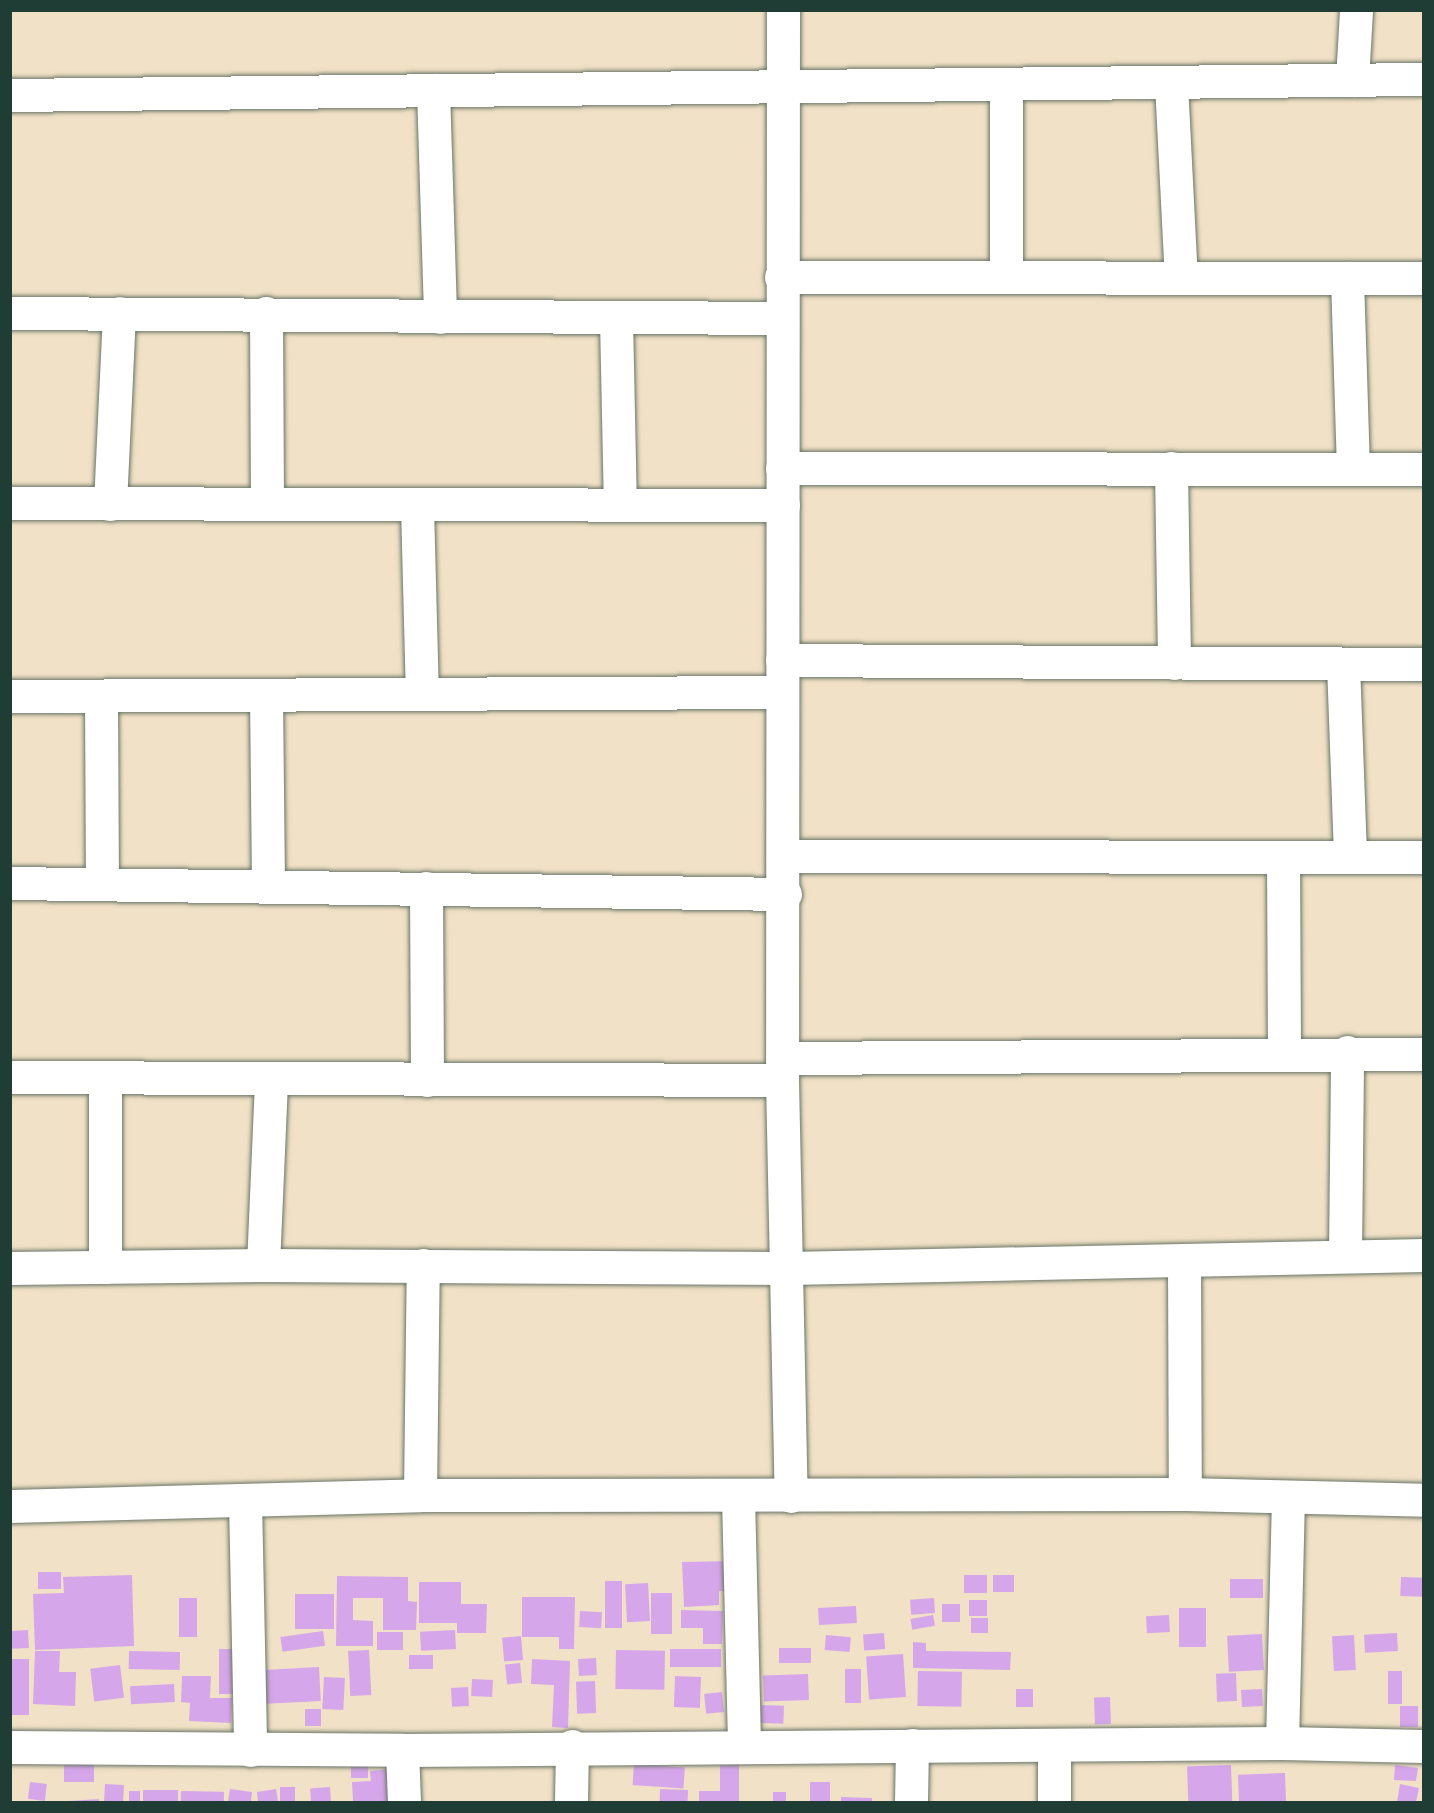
<!DOCTYPE html>
<style>
body{margin:0}
#map{position:relative;width:1434px;height:1813px;overflow:hidden;background:#f1e1c6;font-family:"Patrick Hand",sans-serif}
div>[style]{position:absolute}
.building>*{inset:0;background:#d6a6ea;transform-origin:0 0}
.roads{filter:drop-shadow(0 0 2px #687667) drop-shadow(0 0 2px #687667)}
.minor>*{height:33px;margin:-16.5px;padding:0 16.5px;transform-origin:16.5px;border-radius:16.5px;background:#fff}
span{translate:-50% -50%;white-space:nowrap;text-align:center;line-height:1.15;-webkit-text-stroke:4.5px #f6f6f2;paint-order:stroke}
.frame{position:absolute;inset:0;border:12px solid #1f3d34;pointer-events:none}
</style>
<div id="map">
<div class="building">
<div style="clip-path:polygon(733px 1561px,734px 1591px,719px 1591px,719px 1605px,684px 1607px,682px 1562px)"></div>
<div style="left:38px;top:1572px;width:23px;height:17px"></div>
<div style="clip-path:polygon(132px 1575px,134px 1646px,35px 1650px,33px 1594px,64px 1593px,63px 1577px)"></div>
<div style="left:964px;top:1575px;width:23px;height:18px"></div>
<div style="left:993px;top:1575px;width:21px;height:17px"></div>
<div style="clip-path:polygon(337px 1576px,408px 1577px,408px 1601px,417px 1602px,416px 1630px,383px 1630px,383px 1598px,353px 1598px,353px 1620px,373px 1621px,373px 1646px,336px 1646px)"></div>
<div style="left:1401px;top:1577px;width:23px;height:19px;rotate:2deg"></div>
<div style="left:1230px;top:1579px;width:33px;height:19px"></div>
<div style="left:605px;top:1581px;width:17px;height:47px"></div>
<div style="clip-path:polygon(419px 1582px,461px 1582px,461px 1604px,487px 1604px,486px 1633px,457px 1633px,457px 1623px,419px 1623px)"></div>
<div style="left:648px;top:1583px;width:38px;height:23px;rotate:87deg"></div>
<div style="left:651px;top:1593px;width:21px;height:41px"></div>
<div style="left:295px;top:1594px;width:39px;height:35px"></div>
<div style="clip-path:polygon(522px 1597px,575px 1597px,574px 1649px,559px 1649px,559px 1637px,522px 1637px)"></div>
<div style="left:179px;top:1598px;width:18px;height:39px"></div>
<div style="left:934px;top:1598px;width:15px;height:24px;rotate:86deg"></div>
<div style="left:969px;top:1600px;width:18px;height:16px"></div>
<div style="left:942px;top:1604px;width:18px;height:18px"></div>
<div style="left:856px;top:1606px;width:17px;height:38px;rotate:87deg"></div>
<div style="left:1179px;top:1608px;width:27px;height:39px"></div>
<div style="clip-path:polygon(681px 1610px,723px 1611px,722px 1644px,703px 1644px,703px 1628px,681px 1628px)"></div>
<div style="left:580px;top:1611px;width:22px;height:16px;rotate:3deg"></div>
<div style="left:933px;top:1615px;width:11px;height:23px;rotate:80deg"></div>
<div style="left:1169px;top:1615px;width:17px;height:23px;rotate:87deg"></div>
<div style="left:971px;top:1618px;width:17px;height:15px"></div>
<div style="left:28px;top:1630px;width:18px;height:17px;rotate:87deg"></div>
<div style="left:455px;top:1630px;width:19px;height:35px;rotate:87deg"></div>
<div style="left:323px;top:1631px;width:15px;height:43px;rotate:82deg"></div>
<div style="left:377px;top:1632px;width:26px;height:18px"></div>
<div style="left:884px;top:1633px;width:16px;height:21px;rotate:86deg"></div>
<div style="left:1397px;top:1633px;width:18px;height:33px;rotate:87deg"></div>
<div style="left:1262px;top:1634px;width:36px;height:35px;rotate:87deg"></div>
<div style="left:826px;top:1635px;width:25px;height:15px;rotate:5deg"></div>
<div style="left:1354px;top:1635px;width:35px;height:22px;rotate:87deg"></div>
<div style="left:521px;top:1636px;width:24px;height:19px;rotate:85deg"></div>
<div style="clip-path:polygon(913px 1642px,926px 1643px,926px 1651px,1011px 1652px,1010px 1670px,913px 1668px)"></div>
<div style="left:779px;top:1648px;width:32px;height:15px"></div>
<div style="left:219px;top:1649px;width:16px;height:45px"></div>
<div style="left:670px;top:1649px;width:51px;height:18px"></div>
<div style="left:369px;top:1650px;width:45px;height:21px;rotate:87deg"></div>
<div style="left:616px;top:1650px;width:49px;height:39px;rotate:1deg"></div>
<div style="clip-path:polygon(35px 1651px,60px 1651px,59px 1672px,76px 1672px,75px 1706px,33px 1704px)"></div>
<div style="left:129px;top:1651px;width:51px;height:18px;rotate:1deg"></div>
<div style="left:903px;top:1654px;width:43px;height:37px;rotate:86deg"></div>
<div style="left:409px;top:1655px;width:24px;height:14px"></div>
<div style="left:596px;top:1658px;width:17px;height:18px;rotate:87deg"></div>
<div style="left:10px;top:1659px;width:19px;height:56px"></div>
<div style="clip-path:polygon(532px 1659px,570px 1661px,568px 1728px,552px 1727px,554px 1685px,531px 1684px)"></div>
<div style="left:520px;top:1663px;width:20px;height:15px;rotate:84deg"></div>
<div style="left:120px;top:1665px;width:33px;height:30px;rotate:83deg"></div>
<div style="left:319px;top:1667px;width:34px;height:55px;rotate:87deg"></div>
<div style="left:845px;top:1669px;width:16px;height:34px"></div>
<div style="left:918px;top:1671px;width:44px;height:35px;rotate:1deg"></div>
<div style="left:1388px;top:1671px;width:14px;height:33px"></div>
<div style="left:1236px;top:1673px;width:28px;height:20px;rotate:88deg"></div>
<div style="left:808px;top:1674px;width:26px;height:45px;rotate:88deg"></div>
<div style="clip-path:polygon(182px 1676px,211px 1676px,210px 1698px,232px 1698px,231px 1723px,189px 1721px,190px 1703px,181px 1702px)"></div>
<div style="left:675px;top:1676px;width:26px;height:31px;rotate:2deg"></div>
<div style="left:324px;top:1677px;width:21px;height:32px;rotate:3deg"></div>
<div style="left:493px;top:1680px;width:17px;height:21px;rotate:93deg"></div>
<div style="left:595px;top:1681px;width:32px;height:19px;rotate:88deg"></div>
<div style="left:174px;top:1684px;width:18px;height:44px;rotate:87deg"></div>
<div style="left:468px;top:1687px;width:19px;height:17px;rotate:87deg"></div>
<div style="left:1016px;top:1689px;width:17px;height:18px"></div>
<div style="left:1262px;top:1689px;width:17px;height:21px;rotate:87deg"></div>
<div style="left:722px;top:1692px;width:20px;height:18px;rotate:84deg"></div>
<div style="left:1110px;top:1697px;width:27px;height:16px;rotate:88deg"></div>
<div style="left:761px;top:1705px;width:23px;height:18px;rotate:2deg"></div>
<div style="left:1400px;top:1706px;width:18px;height:21px"></div>
<div style="left:305px;top:1709px;width:16px;height:17px"></div>
<div style="left:64px;top:1762px;width:30px;height:20px"></div>
<div style="left:634px;top:1764px;width:51px;height:21px;rotate:4deg"></div>
<div style="clip-path:polygon(739px 1764px,739px 1802px,699px 1802px,699px 1791px,720px 1791px,720px 1765px)"></div>
<div style="left:1231px;top:1765px;width:37px;height:44px;rotate:88deg"></div>
<div style="clip-path:polygon(1395px 1765px,1418px 1768px,1416px 1781px,1394px 1780px)"></div>
<div style="left:351px;top:1766px;width:17px;height:12px"></div>
<div style="clip-path:polygon(393px 1769px,395px 1802px,353px 1801px,352px 1782px,371px 1781px,370px 1771px)"></div>
<div style="left:1285px;top:1773px;width:29px;height:47px;rotate:88deg"></div>
<div style="left:30px;top:1782px;width:17px;height:17px;rotate:7deg"></div>
<div style="left:810px;top:1782px;width:20px;height:20px"></div>
<div style="left:105px;top:1784px;width:19px;height:18px;rotate:3deg"></div>
<div style="clip-path:polygon(1400px 1784px,1419px 1788px,1416px 1802px,1397px 1802px)"></div>
<div style="left:280px;top:1787px;width:15px;height:15px"></div>
<div style="left:330px;top:1787px;width:15px;height:20px;rotate:86deg"></div>
<div style="clip-path:polygon(230px 1789px,252px 1792px,251px 1802px,228px 1802px)"></div>
<div style="clip-path:polygon(276px 1789px,278px 1802px,258px 1802px,257px 1792px)"></div>
<div style="left:660px;top:1789px;width:28px;height:13px;rotate:2deg"></div>
<div style="left:143px;top:1790px;width:35px;height:12px"></div>
<div style="left:129px;top:1791px;width:11px;height:11px"></div>
<div style="left:181px;top:1791px;width:43px;height:11px;rotate:1deg"></div>
<div style="left:786px;top:1792px;width:10px;height:13px;rotate:90deg"></div>
<div style="clip-path:polygon(841px 1797px,872px 1798px,872px 1802px,841px 1802px)"></div>
<div style="clip-path:polygon(99px 1799px,99px 1802px,69px 1802px,69px 1801px)"></div>
</div>
<div class="roads">
<div class="minor">
<div style="left:783px;top:10px;width:1070px;rotate:90.05deg"></div>
<div style="left:782px;top:1080px;width:416px;rotate:88.8deg"></div>
<div style="left:1352px;top:80px;width:70px;rotate:-86.7deg"></div>
<div style="left:1171px;top:83px;width:195px;rotate:87.1deg"></div>
<div style="left:433px;top:90px;width:227px;rotate:88.2deg"></div>
<div style="left:10px;top:95px;width:1414px;rotate:-0.65deg"></div>
<div style="left:781px;top:277px;width:643px;rotate:0.09deg"></div>
<div style="left:1006px;top:277px;width:191px;rotate:-90deg"></div>
<div style="left:1347px;top:278px;width:190px;rotate:88.2deg"></div>
<div style="left:10px;top:313px;width:771px;rotate:0.37deg"></div>
<div style="left:266px;top:313px;width:191px;rotate:89.7deg"></div>
<div style="left:616px;top:319px;width:186px;rotate:88.8deg"></div>
<div style="left:782px;top:468px;width:642px;rotate:0.09deg"></div>
<div style="left:1171px;top:468px;width:195px;rotate:89.1deg"></div>
<div style="left:10px;top:503px;width:773px;rotate:0.15deg"></div>
<div style="left:110px;top:504px;width:191px;rotate:-87.3deg"></div>
<div style="left:417px;top:506px;width:187px;rotate:88.5deg"></div>
<div style="left:782px;top:660px;width:642px;rotate:0.36deg"></div>
<div style="left:1343px;top:664px;width:193px;rotate:87.9deg"></div>
<div style="left:266px;top:695px;width:192px;rotate:89.4deg"></div>
<div style="left:10px;top:696px;width:772px;rotate:-0.3deg"></div>
<div style="left:101px;top:697px;width:187px;rotate:89.7deg"></div>
<div style="left:784px;top:856px;width:640px;rotate:0.09deg"></div>
<div style="left:1283px;top:857px;width:195px;rotate:89.7deg"></div>
<div style="left:10px;top:883px;width:775px;rotate:0.81deg"></div>
<div style="left:426px;top:888px;width:192px;rotate:89.7deg"></div>
<div style="left:783px;top:1058px;width:641px;rotate:-0.36deg"></div>
<div style="left:10px;top:1077px;width:772px;rotate:0.22deg"></div>
<div style="left:1345px;top:1255px;width:203px;rotate:-89.4deg"></div>
<div style="left:1184px;top:1260px;width:234px;rotate:89.8deg"></div>
<div style="left:263px;top:1265px;width:185px;rotate:-87.5deg"></div>
<div style="left:105px;top:1267px;width:188px;rotate:-90deg"></div>
<div style="left:10px;top:1268px;width:253px;rotate:-0.7deg"></div>
<div style="left:263px;top:1265px;width:525px;rotate:0.33deg"></div>
<div style="left:788px;top:1268px;width:636px;rotate:-1.17deg"></div>
<div style="left:420px;top:1495px;width:230px;rotate:-89.3deg"></div>
<div style="left:738px;top:1497px;width:250px;rotate:88.6deg"></div>
<div style="left:245px;top:1501px;width:249px;rotate:88.8deg"></div>
<div style="left:10px;top:1506px;width:410px;rotate:-1.5deg"></div>
<div style="left:420px;top:1495px;width:765px;rotate:-0.07deg"></div>
<div style="left:1185px;top:1494px;width:239px;rotate:1.4deg"></div>
<div style="left:1282px;top:1743px;width:246px;rotate:-88.6deg"></div>
<div style="left:1054px;top:1745px;width:57px;rotate:90deg"></div>
<div style="left:10px;top:1747px;width:392px;rotate:0.4deg"></div>
<div style="left:402px;top:1750px;width:880px;rotate:-0.46deg"></div>
<div style="left:1282px;top:1743px;width:142px;rotate:1.2deg"></div>
<div style="left:402px;top:1750px;width:52px;rotate:87.8deg"></div>
<div style="left:571px;top:1802px;width:56px;rotate:-89deg"></div>
<div style="left:911px;top:1802px;width:57px;rotate:-89deg"></div>
</div>
</div>
<div class="frame"></div>
</div>
